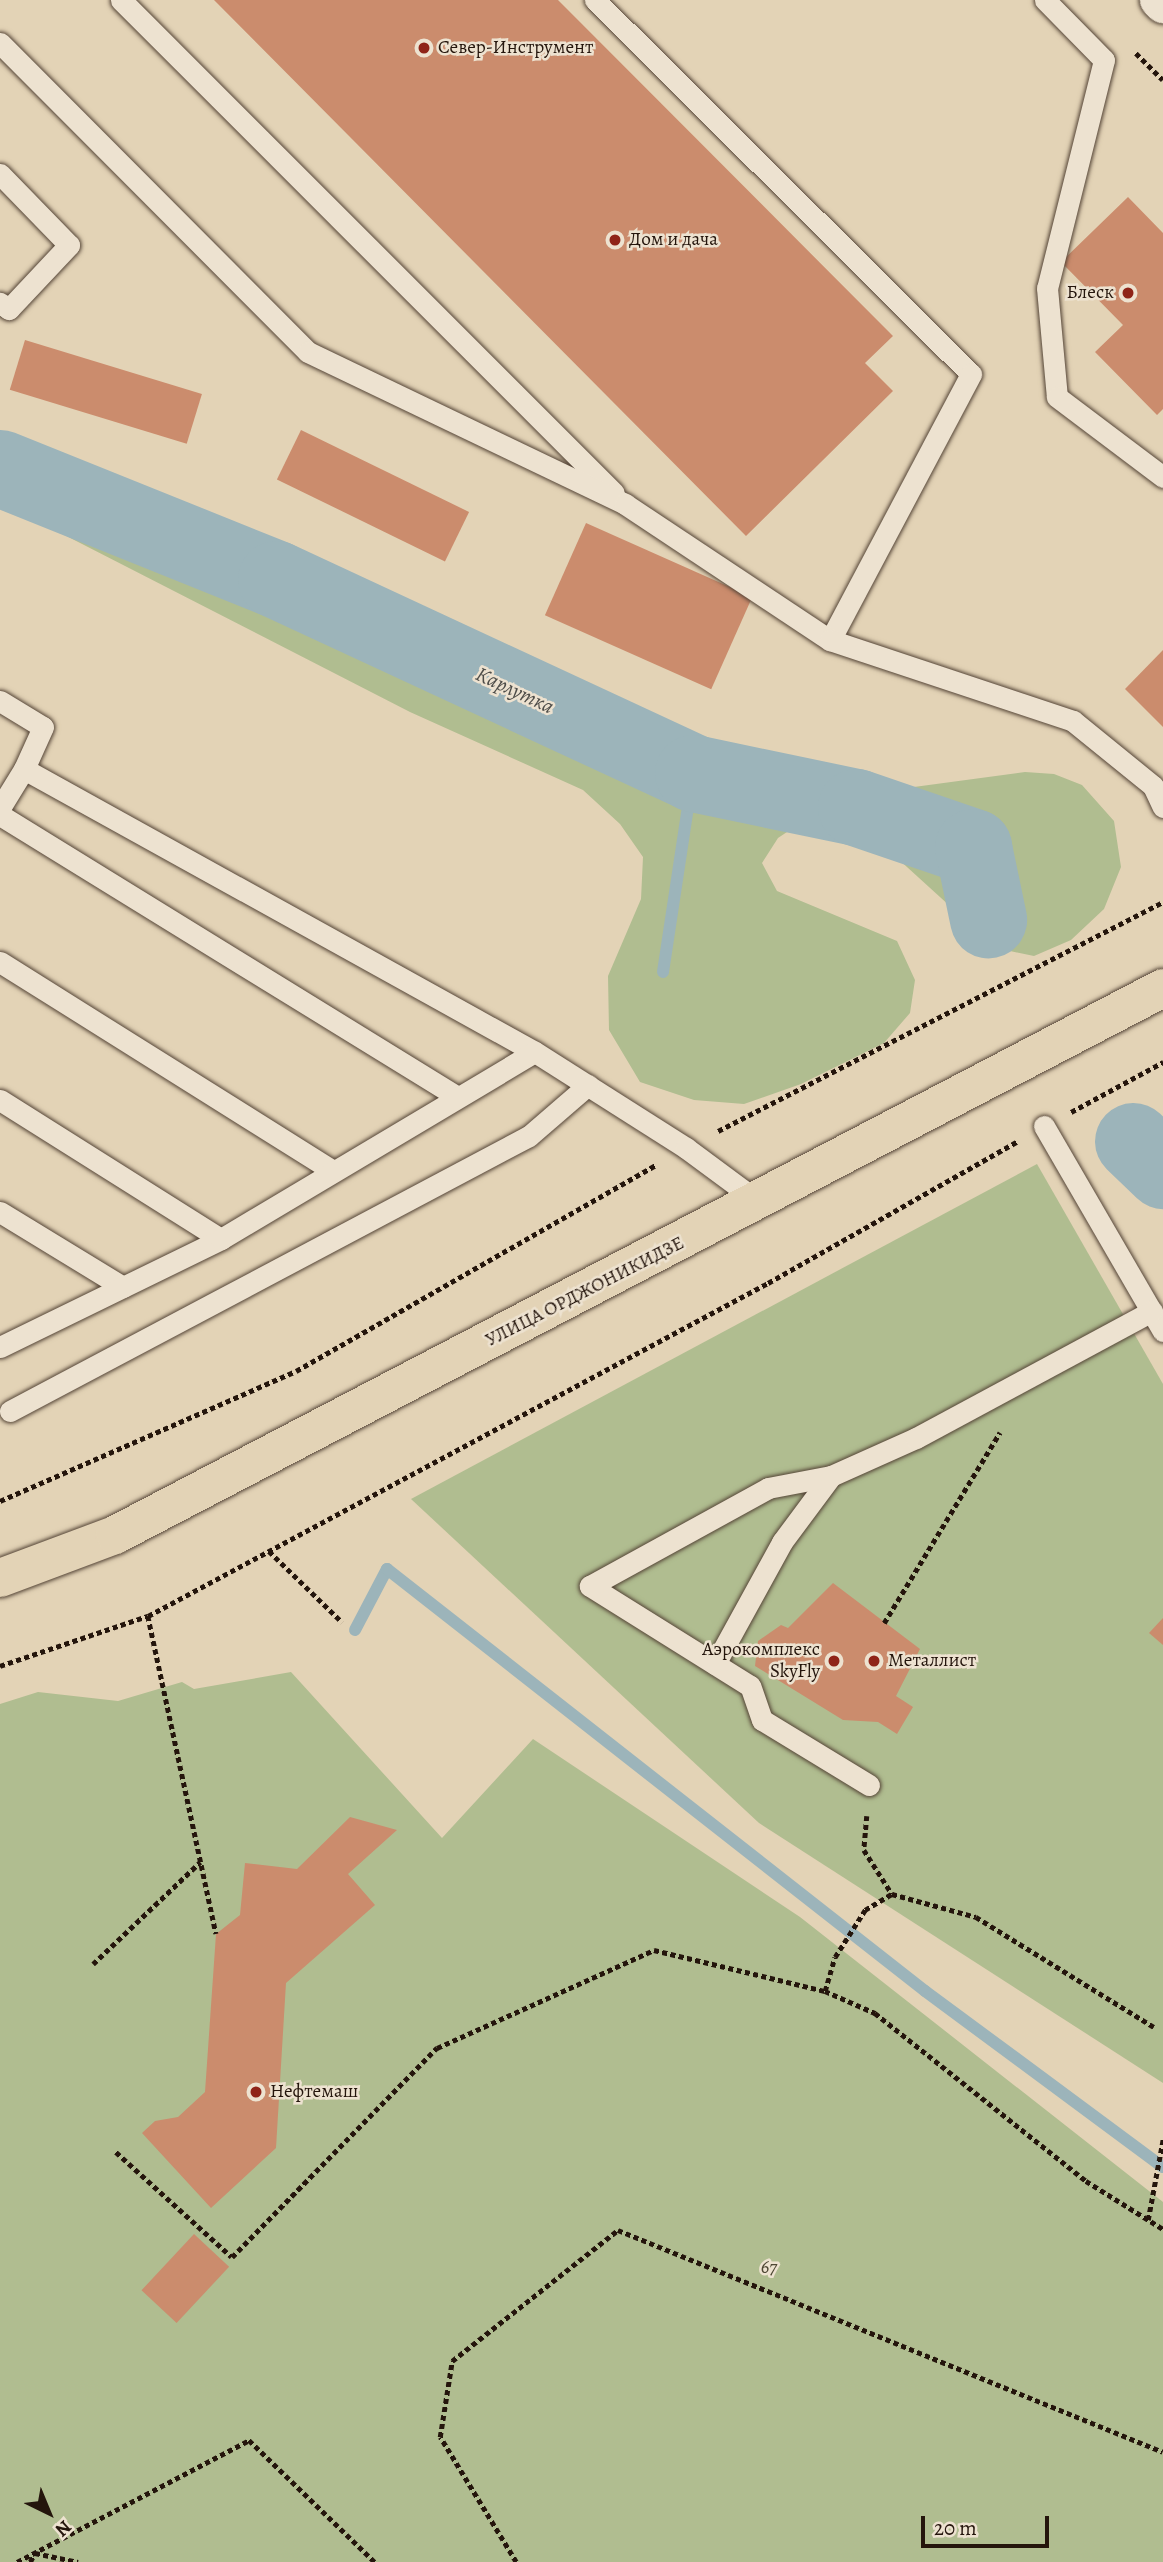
<!DOCTYPE html>
<meta charset="utf-8">
<style>
body{margin:0}
#map{position:relative;width:1163px;height:2562px;overflow:hidden;background:#e3d3b6;font-family:Alegreya,serif}
div>[style]{position:absolute}
.green>*{inset:0;background:#b0bd90}
.stream>*{height:12px;margin:-6px;padding:0 6px;transform-origin:6px;border-radius:6px;background:#9cb4ba}
.river>*{height:77px;margin:-38.5px;padding:0 38.5px;transform-origin:38.5px;border-radius:38.5px;background:#9cb4ba}
.building>*{inset:0;background:#cb8c6d;transform-origin:0 0}
.path>*{height:4.5px;margin-top:-2.25px;transform-origin:0;background:repeating-linear-gradient(90deg,#24150c 0 5px,transparent 0 8.5px)}
.roads{filter:drop-shadow(0 0 2px #544436) drop-shadow(0 0 2px #544436)}
.lane>*{height:21px;margin:-10.5px;padding:0 10.5px;transform-origin:10.5px;border-radius:10.5px;background:#ede2d0}
.street>*{height:38px;margin:-19px;padding:0 19px;transform-origin:19px;border-radius:19px;background:#ede2d0}
.primary>*{height:38px;margin:-19px;padding:0 19px;transform-origin:19px;border-radius:19px;background:#e3d3b6}
.dots>*{width:19px;height:19px;translate:-50% -50%;box-sizing:border-box;border:4px solid #ede2d0;border-radius:50%}
span{translate:-50% -50%;white-space:nowrap;text-align:center;line-height:1.15;-webkit-text-stroke:5px #ede2d0;paint-order:stroke}
.poi-label{font-size:19px;color:#24150c}
.left{translate:0 -50%;text-align:left}
.right{translate:-100% -50%;text-align:right}
.street-label{font-size:19px;color:#24150c}
.park-label{font-size:19px;color:#4e4734;font-style:italic}
.water-label{font-size:21px;color:#4e4d49;font-style:italic}
.north{position:absolute;left:14px;top:2478px;width:70px;height:70px;-webkit-text-stroke:5px #ede2d0;paint-order:stroke;rotate:137deg;font-size:19px;font-weight:700;line-height:28px;text-align:center;color:#24150c}
.north::after{content:'';display:block;margin:auto;width:24px;height:32px;background:#24150c;clip-path:polygon(50% 0,100% 100%,50% 72%,0 100%)}
.scale{position:absolute;left:921px;top:2516px;width:128px;height:32px;box-sizing:border-box;border:4px solid #24150c;border-top:0;padding-left:9px;font-size:21px;line-height:24px;white-space:nowrap;color:#24150c;-webkit-text-stroke:5px #ede2d0;paint-order:stroke}
</style>
<div id="map">
<div class="green">
<div style="clip-path:polygon(0 446px,288px 545px,704px 744px,849px 785px,899px 789px,1025px 772px,1054px 774px,1082px 785px,1114px 821px,1121px 867px,1104px 909px,1071px 940px,1034px 956px,996px 948px,896px 857px,831px 828px,802px 822px,778px 838px,762px 863px,777px 891px,897px 941px,915px 980px,910px 1013px,884px 1043px,801px 1084px,744px 1104px,694px 1100px,640px 1082px,609px 1030px,608px 976px,641px 899px,643px 857px,620px 824px,583px 790px,410px 712px,0 502px)"></div>
<div style="clip-path:polygon(1037px 1164px,1163px 1384px,1163px 2083px,759px 1823px,411px 1499px)"></div>
<div style="clip-path:polygon(291px 1672px,442px 1838px,533px 1739px,800px 1917px,1163px 2202px,1163px 2562px,0 2562px,0 1704px,38px 1692px,118px 1701px,182px 1682px,194px 1689px)"></div>
</div>
<div class="stream">
<div style="left:663px;top:972px;width:201px;rotate:-81.4deg"></div>
<div style="left:355px;top:1630px;width:69px;rotate:-62.3deg"></div>
<div style="left:387px;top:1569px;width:684px;rotate:38.11deg"></div>
<div style="left:925px;top:1991px;width:296px;rotate:36.5deg"></div>
</div>
<div class="river">
<div style="left:0;top:468px;width:297px;rotate:21.9deg"></div>
<div style="left:276px;top:579px;width:460px;rotate:24.9deg"></div>
<div style="left:693px;top:773px;width:167px;rotate:11.8deg"></div>
<div style="left:856px;top:807px;width:124px;rotate:18.9deg"></div>
<div style="left:973px;top:847px;width:74px;rotate:78.2deg"></div>
<div style="left:1133px;top:1141px;width:42px;rotate:44deg"></div>
</div>
<div class="building">
<div style="clip-path:polygon(214px 0,558px 0,893px 336px,865px 363px,893px 391px,746px 536px)"></div>
<div style="clip-path:polygon(1128px 197px,1163px 233px,1163px 409px,1157px 415px,1095px 352px,1123px 325px,1061px 262px)"></div>
<div style="left:25px;top:340px;width:185px;height:52px;rotate:17deg"></div>
<div style="left:301px;top:430px;width:187px;height:55px;rotate:26deg"></div>
<div style="left:586px;top:523px;width:182px;height:101px;rotate:24deg"></div>
<div style="clip-path:polygon(1163px 650px,1163px 727px,1125px 689px)"></div>
<div style="clip-path:polygon(833px 1583px,920px 1649px,896px 1696px,913px 1707px,897px 1734px,878px 1722px,843px 1720px,755px 1666px,758px 1641px,781px 1625px,788px 1628px)"></div>
<div style="clip-path:polygon(1163px 1618px,1163px 1645px,1149px 1633px)"></div>
<div style="clip-path:polygon(350px 1817px,397px 1830px,348px 1874px,375px 1905px,286px 1983px,276px 2148px,211px 2208px,142px 2133px,155px 2121px,178px 2117px,205px 2092px,216px 1934px,240px 1915px,245px 1863px,297px 1869px)"></div>
<div style="left:194px;top:2234px;width:48px;height:77px;rotate:43deg"></div>
</div>
<div class="path">
<div style="left:1136px;top:53px;width:38px;rotate:45deg"></div>
<div style="left:1071px;top:1112px;width:105px;rotate:-28.5deg"></div>
<div style="left:718px;top:1131px;width:500px;rotate:-27.23deg"></div>
<div style="left:0;top:1501px;width:323px;rotate:-23.7deg"></div>
<div style="left:296px;top:1371px;width:414px;rotate:-29.8deg"></div>
<div style="left:269px;top:1551px;width:102px;rotate:44.2deg"></div>
<div style="left:148px;top:1616px;width:325px;rotate:77.9deg"></div>
<div style="left:884px;top:1623px;width:223px;rotate:-58.7deg"></div>
<div style="left:0;top:1666px;width:156px;rotate:-18.7deg"></div>
<div style="left:148px;top:1616px;width:704px;rotate:-28.24deg"></div>
<div style="left:768px;top:1283px;width:288px;rotate:-29.6deg"></div>
<div style="left:867px;top:1816px;width:34px;rotate:95deg"></div>
<div style="left:864px;top:1850px;width:52px;rotate:57.5deg"></div>
<div style="left:93px;top:1964px;width:148px;rotate:-43.6deg"></div>
<div style="left:825px;top:1991px;width:35px;rotate:-74deg"></div>
<div style="left:835px;top:1957px;width:56px;rotate:-57.4deg"></div>
<div style="left:865px;top:1910px;width:31px;rotate:-31deg"></div>
<div style="left:892px;top:1894px;width:87px;rotate:15.3deg"></div>
<div style="left:976px;top:1917px;width:209px;rotate:31.7deg"></div>
<div style="left:116px;top:2152px;width:156px;rotate:42.2deg"></div>
<div style="left:232px;top:2257px;width:293px;rotate:-45.6deg"></div>
<div style="left:437px;top:2048px;width:238px;rotate:-24.3deg"></div>
<div style="left:654px;top:1950px;width:176px;rotate:13.5deg"></div>
<div style="left:825px;top:1991px;width:55px;rotate:23.7deg"></div>
<div style="left:875px;top:2013px;width:270px;rotate:38.5deg"></div>
<div style="left:1086px;top:2181px;width:91px;rotate:31.9deg"></div>
<div style="left:1148px;top:2220px;width:82px;rotate:-79.5deg"></div>
<div style="left:17px;top:2562px;width:262px;rotate:-27.7deg"></div>
<div style="left:249px;top:2440px;width:175px;rotate:44.1deg"></div>
<div style="left:30px;top:2562px;width:10px;rotate:-61deg"></div>
<div style="left:35px;top:2553px;width:44px;rotate:11.8deg"></div>
<div style="left:516px;top:2562px;width:146px;rotate:-121.3deg"></div>
<div style="left:440px;top:2437px;width:77px;rotate:-81deg"></div>
<div style="left:452px;top:2361px;width:211px;rotate:-38.3deg"></div>
<div style="left:618px;top:2230px;width:588px;rotate:22.16deg"></div>
</div>
<div class="roads">
<div class="lane">
<div style="left:121px;top:0;width:697px;rotate:45deg"></div>
<div style="left:595px;top:0;width:530px;rotate:44.85deg"></div>
<div style="left:971px;top:374px;width:301px;rotate:117.9deg"></div>
<div style="left:1045px;top:0;width:84px;rotate:45.5deg"></div>
<div style="left:1104px;top:60px;width:235px;rotate:104deg"></div>
<div style="left:1047px;top:288px;width:109px;rotate:84.8deg"></div>
<div style="left:1057px;top:397px;width:133px;rotate:37deg"></div>
<div style="left:0;top:43px;width:436px;rotate:45.1deg"></div>
<div style="left:308px;top:352px;width:352px;rotate:25.6deg"></div>
<div style="left:625px;top:504px;width:246px;rotate:33.6deg"></div>
<div style="left:830px;top:640px;width:256px;rotate:18.4deg"></div>
<div style="left:1073px;top:721px;width:103px;rotate:39.1deg"></div>
<div style="left:1153px;top:786px;width:23px;rotate:65deg"></div>
<div style="left:0;top:174px;width:99px;rotate:45.8deg"></div>
<div style="left:69px;top:245px;width:88px;rotate:133.2deg"></div>
<div style="left:9px;top:309px;width:11px;rotate:-146deg"></div>
<div style="left:0;top:701px;width:50px;rotate:31.2deg"></div>
<div style="left:43px;top:727px;width:46px;rotate:114.3deg"></div>
<div style="left:0;top:808px;width:46px;rotate:-58.4deg"></div>
<div style="left:24px;top:769px;width:584px;rotate:28.98deg"></div>
<div style="left:535px;top:1052px;width:179px;rotate:32.4deg"></div>
<div style="left:686px;top:1148px;width:91px;rotate:36.5deg"></div>
<div style="left:0;top:815px;width:536px;rotate:31.64deg"></div>
<div style="left:0;top:962px;width:393px;rotate:32.1deg"></div>
<div style="left:0;top:1100px;width:261px;rotate:32.2deg"></div>
<div style="left:1044px;top:1126px;width:237px;rotate:59.9deg"></div>
<div style="left:0;top:1212px;width:144px;rotate:31.4deg"></div>
<div style="left:0;top:1347px;width:246px;rotate:-26deg"></div>
<div style="left:221px;top:1239px;width:365px;rotate:-30.8deg"></div>
<div style="left:10px;top:1411px;width:587px;rotate:-27.92deg"></div>
<div style="left:529px;top:1136px;width:78px;rotate:-40.8deg"></div>
<div style="left:715px;top:1664px;width:139px;rotate:-61.2deg"></div>
<div style="left:782px;top:1542px;width:82px;rotate:-53.4deg"></div>
<div style="left:869px;top:1785px;width:125px;rotate:-148.7deg"></div>
<div style="left:762px;top:1720px;width:36px;rotate:-109deg"></div>
<div style="left:750px;top:1686px;width:189px;rotate:-148deg"></div>
<div style="left:590px;top:1586px;width:203px;rotate:-28.8deg"></div>
<div style="left:768px;top:1488px;width:64px;rotate:-10.8deg"></div>
<div style="left:831px;top:1476px;width:93px;rotate:-24.1deg"></div>
<div style="left:916px;top:1438px;width:268px;rotate:-28.3deg"></div>
</div>
<div class="street">
<div style="left:1159px;top:0;width:6px;rotate:45deg"></div>
</div>
<div class="primary">
<div style="left:0;top:1578px;width:123px;rotate:-20.5deg"></div>
<div style="left:115px;top:1535px;width:1182px;rotate:-27.56deg"></div>
</div>
</div>
<div class="dots">
<div style="left:424px;top:48px;background:#8f2418"></div>
<div style="left:615px;top:240px;background:#8f2418"></div>
<div style="left:1128px;top:293px;background:#8f2418"></div>
<div style="left:834px;top:1661px;background:#8f2418"></div>
<div style="left:874px;top:1661px;background:#8f2418"></div>
<div style="left:256px;top:2092px;background:#8f2418"></div>
</div>
<div class="poi-label">
<span class="left" style="left:438px;top:48px">Север-Инструмент</span>
<span class="left" style="left:629px;top:240px">Дом и дача</span>
<span class="right" style="left:1114px;top:293px">Блеск</span>
<span class="right" style="left:820px;top:1661px">Аэрокомплекс<br>SkyFly</span>
<span class="left" style="left:888px;top:1661px">Металлист</span>
<span class="left" style="left:270px;top:2092px">Нефтемаш</span>
</div>
<div class="street-label">
<span style="left:585px;top:1292px;rotate:-27deg">УЛИЦА ОРДЖОНИКИДЗЕ</span>
</div>
<div class="park-label">
<span style="left:769px;top:2268px">67</span>
</div>
<div class="water-label">
<span style="left:515px;top:690px;rotate:25deg">Карлутка</span>
</div>
<div class="north">N</div>
<div class="scale">20 m</div>
</div>
